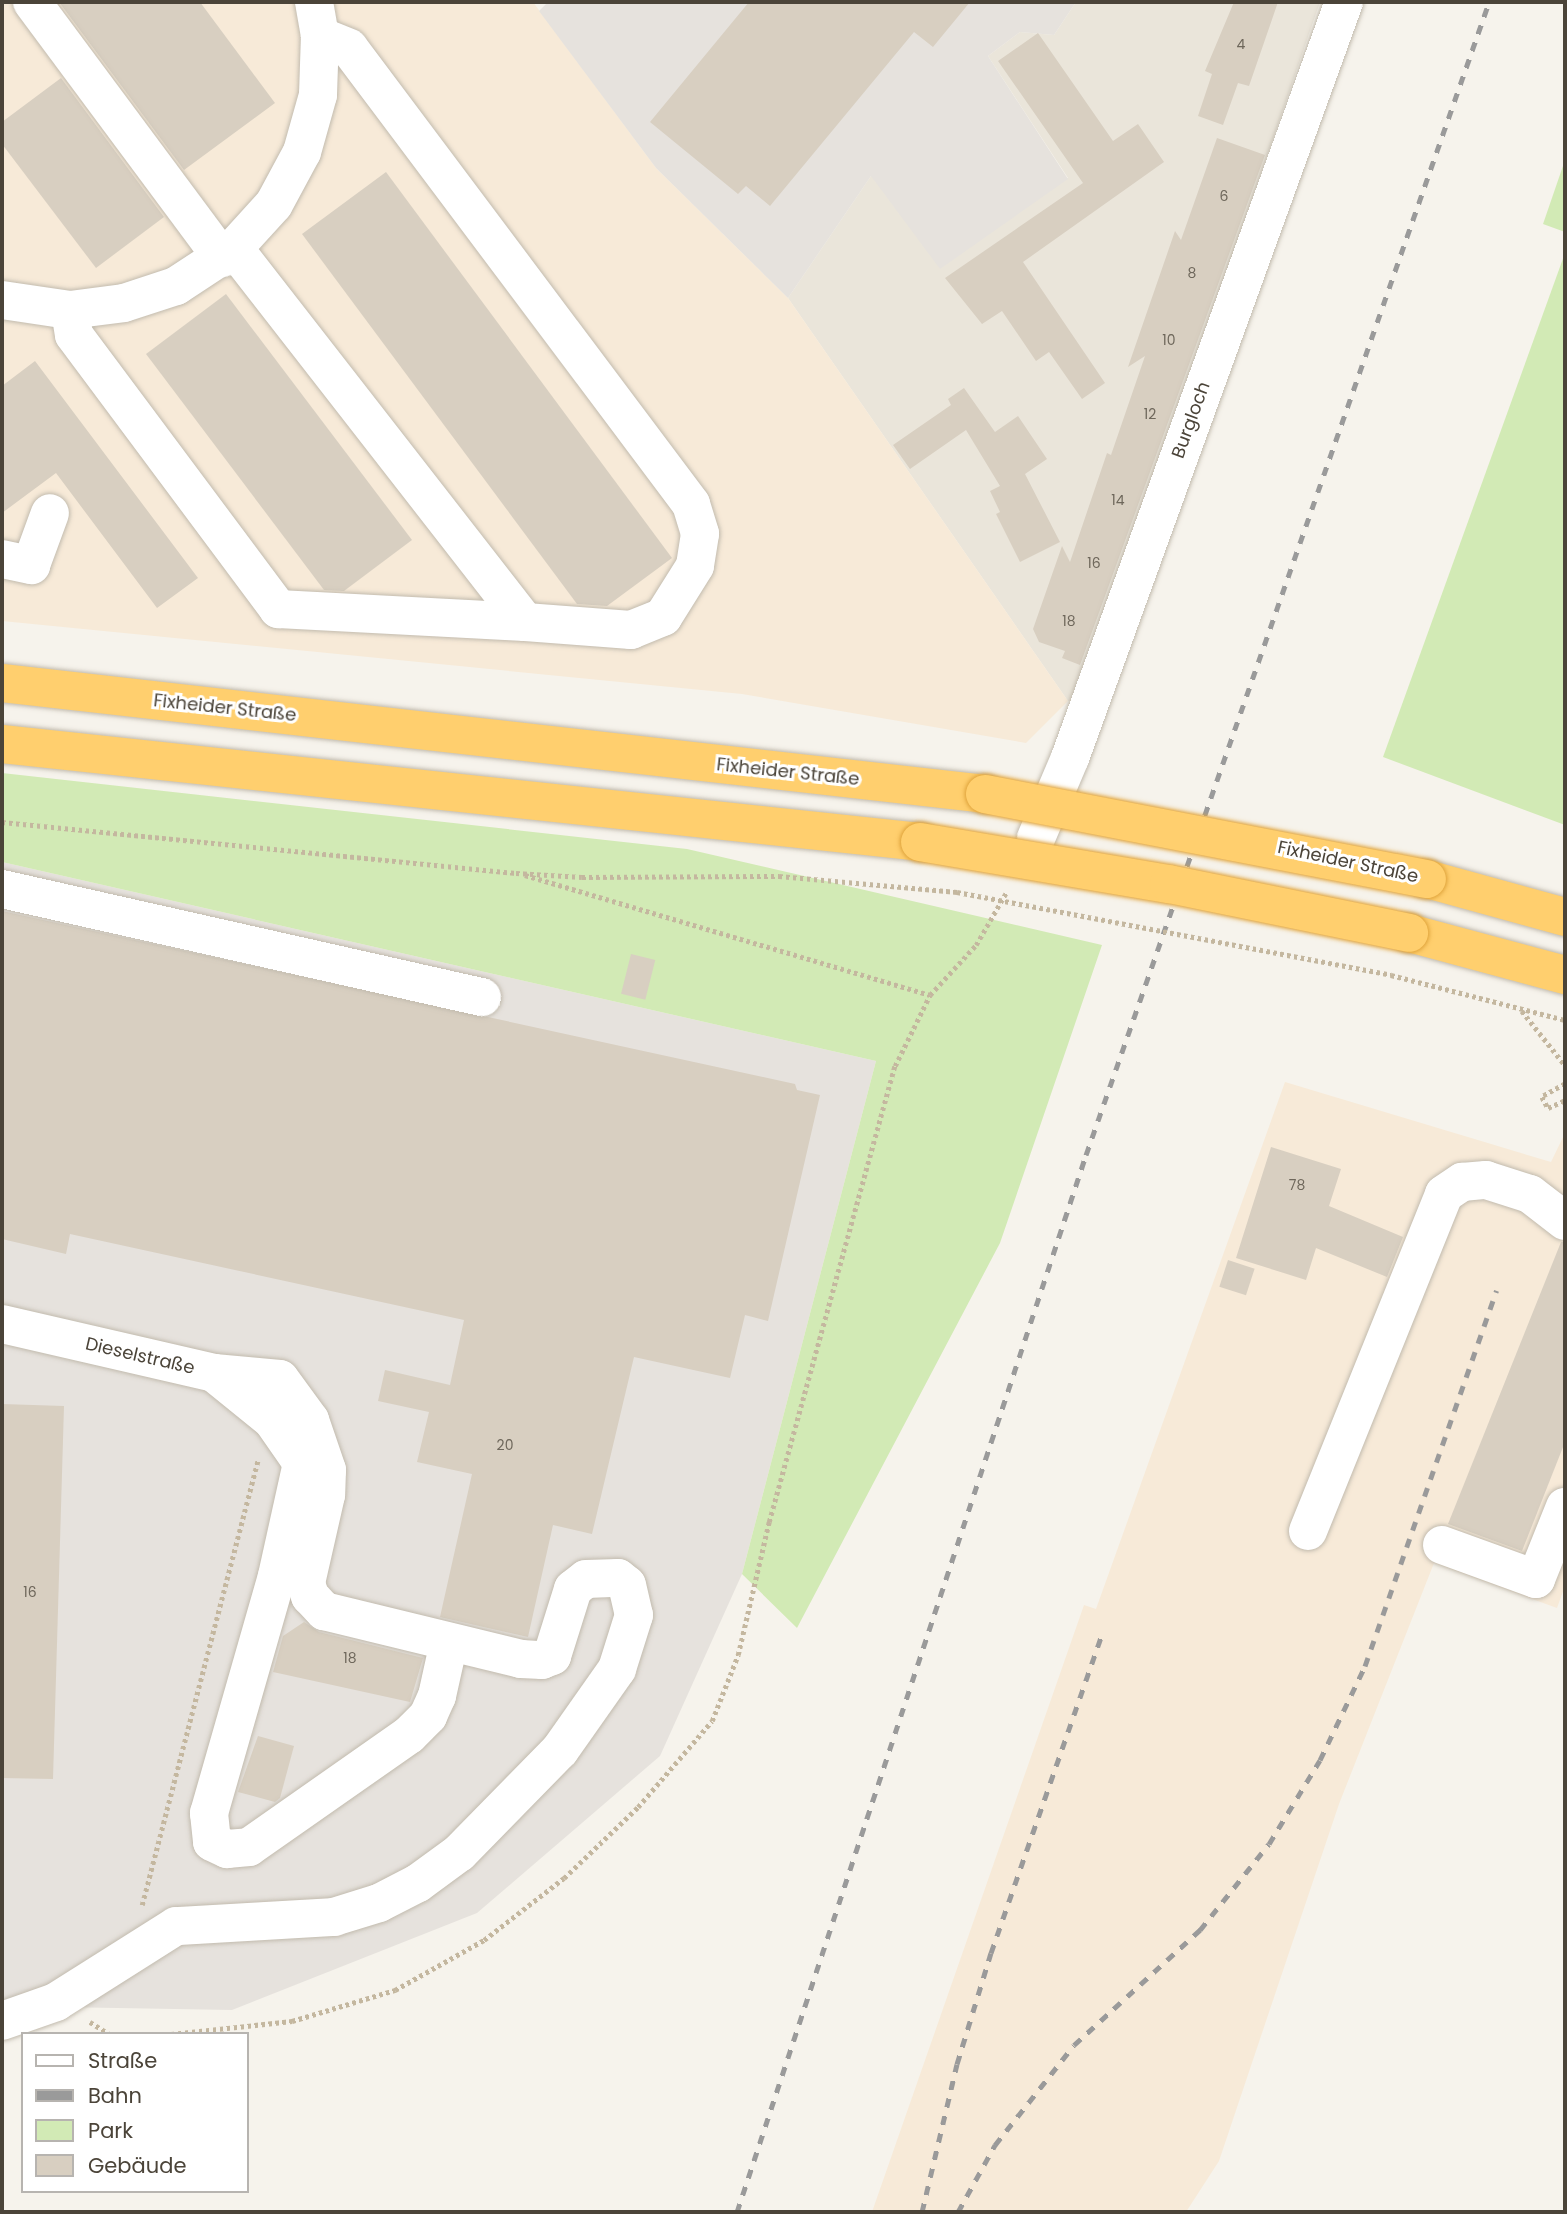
<!DOCTYPE html>
<meta charset="utf-8">
<style>
body{margin:0}
#map{position:relative;width:1567px;height:2214px;overflow:hidden;background:#f6f3ec;font-family:Poppins,sans-serif}
div>[style]{position:absolute}
.residential>*{inset:0;background:#eae5da}
.commercial>*{inset:0;background:#f7ead8}
.industrial>*{inset:0;background:#e6e2dd}
.green>*{inset:0;background:#d2eab5}
.building>*{inset:0;background:#d8cfc1;transform-origin:0 0}
.path>*{height:4.5px;margin-top:-2.25px;transform-origin:0;background:repeating-linear-gradient(90deg,#c4b79f 0 3.5px,transparent 0 7px)}
.roads{filter:drop-shadow(0 0 2px #c2bbae) drop-shadow(0 0 2px #c2bbae)}
.minor>*{height:38px;margin:-19px;padding:0 19px;transform-origin:19px;border-radius:19px;background:#fff}
.highway>*{height:38px;margin:-19px;padding:0 19px;transform-origin:19px;border-radius:19px;background:#ffcf6e}
.rail>*{height:5px;margin-top:-2.5px;transform-origin:0;background:repeating-linear-gradient(90deg,#9a9a9a 0 9px,transparent 0 18px)}
.path-bridge>*{height:4.5px;margin-top:-2.25px;transform-origin:0;background:repeating-linear-gradient(90deg,#c4b79f 0 3.5px,transparent 0 7px)}
.bridges{filter:drop-shadow(0 0 2px #e0a43c) drop-shadow(0 0 2px #e0a43c)}
.highway-bridge>*{height:38px;margin:-19px;padding:0 19px;transform-origin:19px;border-radius:19px;background:#ffcf6e}
span{translate:-50% -50%;white-space:nowrap;text-align:center;line-height:1.15;-webkit-text-stroke:6px #fff;paint-order:stroke}
.number-label{font-size:14px;color:#6e675b}
.number-label span{-webkit-text-stroke-width:0}
.street-label{font-size:18px;color:#4b4439}
.frame{position:absolute;inset:0;border:4px solid #4b4439;pointer-events:none}
.legend{position:absolute;left:21px;top:2032px;width:228px;height:161px;box-sizing:border-box;background:#fff;border:2px solid #b7b4b0;margin:0;padding:9px 12px;list-style:none;font-size:21px;color:#4b4439}
.legend li{display:flex;align-items:center;gap:14px;height:35px}
.legend b{width:35px;border:2px solid #b7b4b0}
</style>
<div id="map">
<div class="residential">
<div style="clip-path:polygon(1076px 2px,1320px 2px,1079px 702px,1068px 701px,788px 298px,871px 176px,1068px 178px,988px 56px,1020px 32px,1054px 35px)"></div>
</div>
<div class="commercial">
<div style="clip-path:polygon(2px 2px,533px 2px,656px 168px,788px 298px,1068px 701px,1026px 743px,742px 694px,2px 621px)"></div>
<div style="clip-path:polygon(1285px 1082px,1551px 1162px,1565px 1133px,1565px 1586px,1557px 1608px,1434px 1563px,1339px 1804px,1219px 2161px,1186px 2212px,872px 2212px,1084px 1605px,1096px 1609px)"></div>
</div>
<div class="industrial">
<div style="clip-path:polygon(548px 2px,1076px 2px,1054px 35px,1020px 32px,988px 56px,1068px 179px,940px 269px,871px 176px,788px 298px,656px 168px,539px 11px)"></div>
<div style="clip-path:polygon(2px 862px,876px 1061px,742px 1574px,660px 1756px,477px 1913px,232px 2010px,2px 2006px)"></div>
</div>
<div class="green">
<div style="clip-path:polygon(1565px 160px,1565px 232px,1543px 224px)"></div>
<div style="clip-path:polygon(1565px 253px,1565px 825px,1383px 757px)"></div>
<div style="clip-path:polygon(2px 773px,687px 849px,1102px 945px,1000px 1243px,797px 1628px,742px 1574px,876px 1061px,2px 862px)"></div>
</div>
<div class="building">
<div style="clip-path:polygon(59px 2px,200px 2px,275px 103px,184px 170px)"></div>
<div style="clip-path:polygon(749px 2px,970px 2px,933px 47px,914px 32px,770px 206px,746px 186px,738px 194px,650px 122px)"></div>
<div style="clip-path:polygon(1234px 2px,1278px 2px,1249px 86px,1238px 83px,1223px 125px,1198px 116px,1212px 74px,1205px 71px)"></div>
<div style="clip-path:polygon(1038px 33px,1113px 141px,1138px 124px,1164px 162px,1023px 262px,1105px 383px,1082px 399px,1049px 352px,1036px 361px,1002px 311px,982px 324px,945px 278px,1083px 183px,998px 61px)"></div>
<div style="clip-path:polygon(61px 78px,164px 217px,96px 268px,2px 144px,2px 122px)"></div>
<div style="clip-path:polygon(1217px 138px,1265px 155px,1080px 665px,1062px 658px,1065px 651px,1039px 642px,1033px 629px,1062px 546px,1070px 562px,1107px 453px,1111px 455px,1145px 356px,1128px 367px,1175px 231px,1181px 240px)"></div>
<div style="clip-path:polygon(386px 172px,672px 558px,607px 606px,577px 604px,302px 234px)"></div>
<div style="clip-path:polygon(226px 294px,412px 540px,344px 591px,324px 590px,146px 354px)"></div>
<div style="clip-path:polygon(35px 361px,198px 578px,157px 608px,56px 473px,2px 513px,2px 386px)"></div>
<div style="clip-path:polygon(964px 388px,995px 432px,1018px 416px,1047px 459px,1025px 474px,1060px 542px,1020px 562px,996px 514px,1000px 512px,990px 491px,1000px 486px,966px 430px,910px 469px,893px 445px,951px 405px,948px 399px)"></div>
<div style="clip-path:polygon(2px 911px,795px 1084px,797px 1090px,820px 1095px,768px 1321px,745px 1315px,730px 1378px,634px 1357px,592px 1534px,553px 1525px,528px 1637px,440px 1617px,472px 1474px,417px 1462px,429px 1412px,378px 1401px,385px 1370px,450px 1385px,464px 1320px,70px 1234px,66px 1254px,2px 1239px)"></div>
<div style="left:631px;top:954px;width:25px;height:41px;rotate:14deg"></div>
<div style="clip-path:polygon(1271px 1147px,1341px 1169px,1329px 1206px,1403px 1237px,1387px 1277px,1316px 1248px,1306px 1280px,1236px 1258px)"></div>
<div style="clip-path:polygon(1561px 1242px,1565px 1242px,1565px 1442px,1522px 1551px,1448px 1524px)"></div>
<div style="left:1228px;top:1260px;width:28px;height:28px;rotate:18deg"></div>
<div style="clip-path:polygon(2px 1404px,64px 1406px,53px 1779px,2px 1778px)"></div>
<div style="clip-path:polygon(304px 1622px,319px 1632px,423px 1658px,410px 1702px,273px 1672px,283px 1636px)"></div>
<div style="clip-path:polygon(258px 1736px,294px 1746px,280px 1798px,275px 1802px,238px 1792px)"></div>
</div>
<div class="path">
<div style="left:2px;top:822px;width:517px;rotate:5.67deg"></div>
<div style="left:516px;top:873px;width:66px;rotate:3.5deg"></div>
<div style="left:582px;top:877px;width:197px;rotate:-0.3deg"></div>
<div style="left:779px;top:876px;width:179px;rotate:5.1deg"></div>
<div style="left:525px;top:875px;width:422px;rotate:16.5deg"></div>
<div style="left:1391px;top:975px;width:180px;rotate:14.5deg"></div>
<div style="left:1522px;top:1011px;width:69px;rotate:51.5deg"></div>
<div style="left:1565px;top:1084px;width:26px;rotate:151deg"></div>
<div style="left:1542px;top:1097px;width:13px;rotate:61deg"></div>
<div style="left:1548px;top:1108px;width:19px;rotate:-25deg"></div>
<div style="left:142px;top:1905px;width:460px;rotate:-75.4deg"></div>
<div style="left:90px;top:2022px;width:22px;rotate:32deg"></div>
<div style="left:171px;top:2034px;width:122px;rotate:-6.1deg"></div>
<div style="left:292px;top:2021px;width:108px;rotate:-16.8deg"></div>
<div style="left:395px;top:1990px;width:102px;rotate:-29.3deg"></div>
<div style="left:484px;top:1940px;width:101px;rotate:-37.8deg"></div>
<div style="left:564px;top:1878px;width:103px;rotate:-43.8deg"></div>
<div style="left:638px;top:1807px;width:113px;rotate:-49.3deg"></div>
<div style="left:712px;top:1721px;width:71px;rotate:-68.5deg"></div>
<div style="left:738px;top:1655px;width:137px;rotate:-76.9deg"></div>
<div style="left:769px;top:1522px;width:473px;rotate:-74.6deg"></div>
<div style="left:895px;top:1066px;width:79px;rotate:-63.8deg"></div>
<div style="left:930px;top:995px;width:68px;rotate:-47.4deg"></div>
<div style="left:976px;top:945px;width:62px;rotate:-60.1deg"></div>
</div>
<div class="roads">
<div class="minor">
<div style="left:32px;top:2px;width:319px;rotate:53.4deg"></div>
<div style="left:320px;top:36px;width:31px;rotate:22deg"></div>
<div style="left:349px;top:48px;width:570px;rotate:53.13deg"></div>
<div style="left:691px;top:504px;width:31px;rotate:73deg"></div>
<div style="left:700px;top:534px;width:32px;rotate:99deg"></div>
<div style="left:695px;top:566px;width:60px;rotate:122.1deg"></div>
<div style="left:663px;top:617px;width:35px;rotate:158deg"></div>
<div style="left:631px;top:630px;width:106px;rotate:-175.7deg"></div>
<div style="left:2px;top:300px;width:69px;rotate:8.4deg"></div>
<div style="left:70px;top:310px;width:54px;rotate:-7.4deg"></div>
<div style="left:124px;top:303px;width:55px;rotate:-18.1deg"></div>
<div style="left:176px;top:286px;width:69px;rotate:-33.2deg"></div>
<div style="left:234px;top:248px;width:59px;rotate:-47.7deg"></div>
<div style="left:274px;top:204px;width:59px;rotate:-61.7deg"></div>
<div style="left:302px;top:152px;width:59px;rotate:-74.3deg"></div>
<div style="left:318px;top:95px;width:59px;rotate:-88.1deg"></div>
<div style="left:320px;top:36px;width:35px;rotate:-100deg"></div>
<div style="left:70px;top:310px;width:25px;rotate:81deg"></div>
<div style="left:74px;top:335px;width:342px;rotate:53.3deg"></div>
<div style="left:278px;top:609px;width:247px;rotate:3deg"></div>
<div style="left:525px;top:622px;width:474px;rotate:-127.9deg"></div>
<div style="left:2px;top:559px;width:30px;rotate:12deg"></div>
<div style="left:31px;top:565px;width:55px;rotate:-69.9deg"></div>
<div style="left:1036px;top:838px;width:87px;rotate:-67deg"></div>
<div style="left:1070px;top:758px;width:804px;rotate:-70.08deg"></div>
<div style="left:2px;top:889px;width:492px;rotate:12.7deg"></div>
<div style="left:2px;top:1324px;width:218px;rotate:13deg"></div>
<div style="left:214px;top:1373px;width:66px;rotate:5.2deg"></div>
<div style="left:280px;top:1379px;width:51px;rotate:53.8deg"></div>
<div style="left:310px;top:1420px;width:53px;rotate:71.2deg"></div>
<div style="left:327px;top:1470px;width:25px;rotate:92deg"></div>
<div style="left:326px;top:1495px;width:90px;rotate:102.8deg"></div>
<div style="left:306px;top:1583px;width:14px;rotate:73deg"></div>
<div style="left:310px;top:1596px;width:21px;rotate:47deg"></div>
<div style="left:324px;top:1611px;width:203px;rotate:13.7deg"></div>
<div style="left:521px;top:1659px;width:21px;rotate:3deg"></div>
<div style="left:542px;top:1660px;width:11px;rotate:-22deg"></div>
<div style="left:552px;top:1656px;width:70px;rotate:-72.6deg"></div>
<div style="left:573px;top:1589px;width:16px;rotate:-38deg"></div>
<div style="left:586px;top:1579px;width:32px;rotate:-2deg"></div>
<div style="left:618px;top:1578px;width:11px;rotate:38deg"></div>
<div style="left:627px;top:1585px;width:31px;rotate:77deg"></div>
<div style="left:634px;top:1615px;width:57px;rotate:107.5deg"></div>
<div style="left:617px;top:1669px;width:99px;rotate:125.1deg"></div>
<div style="left:560px;top:1750px;width:144px;rotate:134.4deg"></div>
<div style="left:459px;top:1853px;width:51px;rotate:143.8deg"></div>
<div style="left:418px;top:1883px;width:44px;rotate:152.9deg"></div>
<div style="left:379px;top:1903px;width:47px;rotate:162.7deg"></div>
<div style="left:334px;top:1917px;width:158px;rotate:176.7deg"></div>
<div style="left:176px;top:1926px;width:142px;rotate:147.7deg"></div>
<div style="left:56px;top:2002px;width:57px;rotate:160.6deg"></div>
<div style="left:214px;top:1373px;width:75px;rotate:39deg"></div>
<div style="left:272px;top:1420px;width:52px;rotate:55.1deg"></div>
<div style="left:302px;top:1463px;width:116px;rotate:102.5deg"></div>
<div style="left:277px;top:1576px;width:247px;rotate:106deg"></div>
<div style="left:209px;top:1813px;width:29px;rotate:84deg"></div>
<div style="left:212px;top:1842px;width:17px;rotate:25deg"></div>
<div style="left:227px;top:1849px;width:22px;rotate:-5deg"></div>
<div style="left:249px;top:1847px;width:195px;rotate:-35deg"></div>
<div style="left:409px;top:1735px;width:27px;rotate:-45deg"></div>
<div style="left:428px;top:1716px;width:22px;rotate:-66deg"></div>
<div style="left:437px;top:1696px;width:55px;rotate:-77.5deg"></div>
<div style="left:1308px;top:1531px;width:363px;rotate:-68deg"></div>
<div style="left:1444px;top:1194px;width:22px;rotate:-34deg"></div>
<div style="left:1462px;top:1182px;width:24px;rotate:-5deg"></div>
<div style="left:1486px;top:1180px;width:46px;rotate:17.7deg"></div>
<div style="left:1530px;top:1194px;width:44px;rotate:37.6deg"></div>
<div style="left:1442px;top:1545px;width:100px;rotate:19.9deg"></div>
<div style="left:1536px;top:1579px;width:78px;rotate:-68.1deg"></div>
</div>
<div class="highway">
<div style="left:2px;top:683px;width:989px;rotate:6.44deg"></div>
<div style="left:2px;top:744px;width:923px;rotate:6.09deg"></div>
<div style="left:1427px;top:879px;width:143px;rotate:15.4deg"></div>
<div style="left:1409px;top:933px;width:162px;rotate:15.1deg"></div>
</div>
</div>
<div class="rail">
<div style="left:737px;top:2212px;width:1113px;rotate:-71.73deg"></div>
<div style="left:1086px;top:1155px;width:1221px;rotate:-70.73deg"></div>
<div style="left:922px;top:2212px;width:152px;rotate:-76.7deg"></div>
<div style="left:957px;top:2064px;width:116px;rotate:-73deg"></div>
<div style="left:991px;top:1953px;width:341px;rotate:-70.8deg"></div>
<div style="left:958px;top:2212px;width:77px;rotate:-61.1deg"></div>
<div style="left:995px;top:2145px;width:127px;rotate:-51.7deg"></div>
<div style="left:1074px;top:2045px;width:171px;rotate:-42.4deg"></div>
<div style="left:1200px;top:1930px;width:110px;rotate:-51.3deg"></div>
<div style="left:1269px;top:1844px;width:98px;rotate:-58.7deg"></div>
<div style="left:1320px;top:1760px;width:104px;rotate:-64.4deg"></div>
<div style="left:1365px;top:1666px;width:398px;rotate:-70.7deg"></div>
</div>
<div class="path-bridge">
<div style="left:957px;top:892px;width:442px;rotate:10.8deg"></div>
</div>
<div class="bridges">
<div class="highway-bridge">
<div style="left:985px;top:794px;width:450px;rotate:10.9deg"></div>
<div style="left:920px;top:842px;width:253px;rotate:9.6deg"></div>
<div style="left:1169px;top:884px;width:245px;rotate:11.5deg"></div>
</div>
</div>
<div class="number-label">
<span style="left:1241px;top:44px">4</span>
<span style="left:1224px;top:196px">6</span>
<span style="left:1192px;top:273px">8</span>
<span style="left:1169px;top:340px">10</span>
<span style="left:1150px;top:414px">12</span>
<span style="left:1118px;top:500px">14</span>
<span style="left:1094px;top:563px">16</span>
<span style="left:1069px;top:621px">18</span>
<span style="left:1297px;top:1185px">78</span>
<span style="left:505px;top:1445px">20</span>
<span style="left:30px;top:1592px">16</span>
<span style="left:350px;top:1658px">18</span>
</div>
<div class="street-label">
<span style="left:1191px;top:420px;rotate:-70deg">Burgloch</span>
<span style="left:225px;top:708px;rotate:6deg">Fixheider Straße</span>
<span style="left:788px;top:772px;rotate:6deg">Fixheider Straße</span>
<span style="left:1348px;top:862px;rotate:12deg">Fixheider Straße</span>
<span style="left:140px;top:1356px;rotate:13deg">Dieselstraße</span>
</div>
<div class="frame"></div>
<ul class="legend">
<li><b style="height:9px;background:#fff"></b>Straße</li>
<li><b style="height:9px;background:#9a9a9a"></b>Bahn</li>
<li><b style="height:19px;background:#d2eab5"></b>Park</li>
<li><b style="height:19px;background:#d8cfc1"></b>Gebäude</li>
</ul>
</div>
